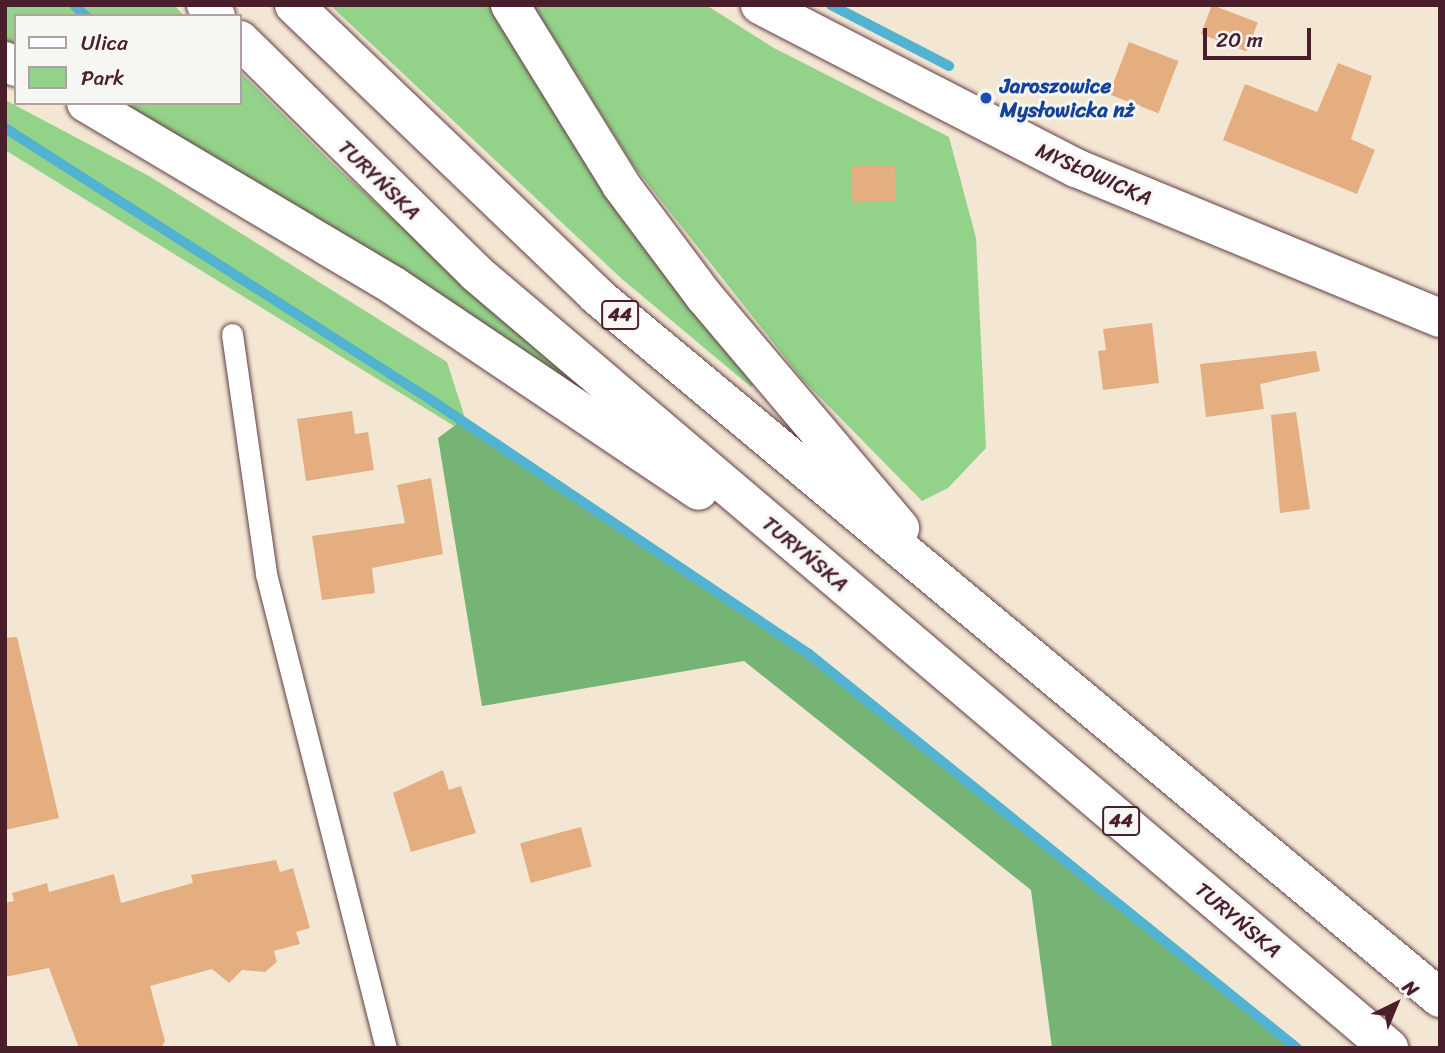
<!DOCTYPE html>
<meta charset="utf-8">
<style>
body{margin:0}
#map{position:relative;width:1445px;height:1053px;overflow:hidden;background:#f3e7d3;font-family:Sriracha,sans-serif}
div>[style]{position:absolute}
.green>*{inset:0;background:#92d289}
.forest>*{inset:0;background:#75b475}
.stream>*{height:10px;margin:-5px;padding:0 5px;transform-origin:5px;border-radius:5px;background:#52b2d1}
.building>*{inset:0;background:#e5ae80;transform-origin:0 0}
.roads{filter:drop-shadow(0 0 2px #633d44) drop-shadow(0 0 2px #633d44)}
.lane>*{height:21px;margin:-10.5px;padding:0 10.5px;transform-origin:10.5px;border-radius:10.5px;background:#fff}
.secondary>*{height:38px;margin:-19px;padding:0 19px;transform-origin:19px;border-radius:19px;background:#fff}
.highway>*{height:38px;margin:-19px;padding:0 19px;transform-origin:19px;border-radius:19px;background:#fff}
.dots>*{width:19px;height:19px;translate:-50% -50%;box-sizing:border-box;border:4px solid #f6f6f2;border-radius:50%}
span{translate:-50% -50%;white-space:nowrap;text-align:center;line-height:1.15;-webkit-text-stroke:6px #f6f6f2;paint-order:stroke}
.shield-label span{padding:2px 5px;background:#f6f6f2;border:2px solid;border-radius:5px;-webkit-text-stroke-width:0}
.shield-label{font-size:19px;color:#4a1f2b;font-weight:700}
.transit-label{font-size:21px;color:#164399;font-weight:700}
.left{translate:0 -50%;text-align:left}
.street-label{font-size:21px;color:#4a1f2b}
.frame{position:absolute;inset:0;border:7px solid #4a1f2b;pointer-events:none}
.legend{position:absolute;left:14px;top:14px;width:228px;height:91px;box-sizing:border-box;background:#f6f6f2;border:2px solid #b1a0a2;margin:0;padding:9px 12px;list-style:none;font-size:21px;color:#4a1f2b}
.legend li{display:flex;align-items:center;gap:14px;height:35px}
.legend b{width:35px;border:2px solid #b1a0a2}
.north{position:absolute;left:1361px;top:969px;width:70px;height:70px;-webkit-text-stroke:5px #f6f6f2;paint-order:stroke;rotate:43deg;font-size:19px;font-weight:700;line-height:28px;text-align:center;color:#4a1f2b}
.north::after{content:'';display:block;margin:auto;width:24px;height:32px;background:#4a1f2b;clip-path:polygon(50% 0,100% 100%,50% 72%,0 100%)}
.scale{position:absolute;left:1203px;top:28px;width:108px;height:32px;box-sizing:border-box;border:4px solid #4a1f2b;border-top:0;padding-left:9px;font-size:21px;line-height:24px;white-space:nowrap;color:#4a1f2b;-webkit-text-stroke:5px #f6f6f2;paint-order:stroke}
</style>
<div id="map">
<div class="green">
<div style="clip-path:polygon(5px 5px,174px 5px,184px 16px,16px 16px,16px 47px,5px 41px)"></div>
<div style="clip-path:polygon(330px 5px,491px 5px,755px 383px,751px 387px,622px 279px)"></div>
<div style="clip-path:polygon(533px 5px,706px 5px,774px 48px,949px 137px,976px 238px,986px 448px,948px 488px,922px 501px,802px 379px,633px 165px)"></div>
<div style="clip-path:polygon(240px 72px,333px 164px,586px 394px,117px 103px,240px 103px)"></div>
<div style="clip-path:polygon(5px 100px,149px 176px,447px 362px,465px 418px,454px 426px,5px 150px)"></div>
</div>
<div class="forest">
<div style="clip-path:polygon(465px 418px,802px 645px,1302px 1048px,1052px 1048px,1031px 890px,744px 661px,482px 706px,438px 438px)"></div>
</div>
<div class="stream">
<div style="left:74px;top:5px;width:16px;rotate:43deg"></div>
<div style="left:831px;top:5px;width:133px;rotate:27.3deg"></div>
<div style="left:5px;top:128px;width:502px;rotate:32.55deg"></div>
<div style="left:428px;top:398px;width:459px;rotate:33.9deg"></div>
<div style="left:809px;top:654px;width:627px;rotate:38.92deg"></div>
</div>
<div class="building">
<div style="left:1212px;top:5px;width:49px;height:31px;rotate:21deg"></div>
<div style="left:1129px;top:42px;width:53px;height:56px;rotate:21deg"></div>
<div style="clip-path:polygon(1338px 63px,1372px 76px,1351px 139px,1375px 150px,1357px 194px,1223px 140px,1245px 84px,1317px 112px)"></div>
<div style="left:895px;top:165px;width:36px;height:44px;rotate:88deg"></div>
<div style="clip-path:polygon(1152px 323px,1159px 383px,1103px 390px,1098px 351px,1106px 350px,1103px 329px)"></div>
<div style="clip-path:polygon(1316px 351px,1320px 371px,1260px 384px,1264px 409px,1206px 417px,1200px 364px)"></div>
<div style="clip-path:polygon(352px 411px,355px 434px,368px 432px,374px 470px,306px 481px,297px 419px)"></div>
<div style="clip-path:polygon(1296px 412px,1310px 509px,1280px 513px,1271px 415px)"></div>
<div style="clip-path:polygon(431px 478px,443px 554px,372px 568px,375px 593px,322px 600px,312px 536px,405px 523px,397px 485px)"></div>
<div style="clip-path:polygon(17px 637px,59px 818px,5px 830px,5px 638px)"></div>
<div style="clip-path:polygon(443px 770px,449px 790px,461px 786px,476px 833px,411px 852px,393px 793px)"></div>
<div style="left:581px;top:827px;width:41px;height:63px;rotate:75deg"></div>
<div style="clip-path:polygon(276px 860px,280px 872px,293px 868px,310px 928px,296px 932px,300px 944px,274px 951px,277px 962px,265px 972px,242px 970px,229px 983px,212px 969px,150px 986px,165px 1041px,161px 1048px,79px 1048px,49px 968px,5px 977px,5px 903px,14px 901px,12px 893px,47px 883px,49px 892px,114px 874px,121px 903px,193px 883px,191px 875px)"></div>
</div>
<div class="roads">
<div class="lane">
<div style="left:232px;top:334px;width:242px;rotate:81.9deg"></div>
<div style="left:266px;top:574px;width:489px;rotate:75.8deg"></div>
</div>
<div class="secondary">
<div style="left:760px;top:5px;width:356px;rotate:27.3deg"></div>
<div style="left:1076px;top:168px;width:394px;rotate:22.4deg"></div>
</div>
<div class="highway">
<div style="left:206px;top:5px;width:15px;rotate:48deg"></div>
<div style="left:294px;top:5px;width:420px;rotate:43.8deg"></div>
<div style="left:597px;top:296px;width:1097px;rotate:39.79deg"></div>
<div style="left:510px;top:5px;width:211px;rotate:58.3deg"></div>
<div style="left:621px;top:185px;width:139px;rotate:53.2deg"></div>
<div style="left:704px;top:296px;width:304px;rotate:49.8deg"></div>
<div style="left:240px;top:40px;width:332px;rotate:44.6deg"></div>
<div style="left:476px;top:273px;width:1198px;rotate:40.33deg"></div>
<div style="left:5px;top:61px;width:13px;rotate:29deg"></div>
<div style="left:86px;top:103px;width:358px;rotate:30.7deg"></div>
<div style="left:394px;top:286px;width:367px;rotate:33.9deg"></div>
</div>
</div>
<div class="dots">
<div style="left:986px;top:98px;background:#1a4fb4"></div>
</div>
<div class="shield-label">
<span style="left:620px;top:315px">44</span>
<span style="left:1121px;top:821px">44</span>
</div>
<div class="transit-label">
<span class="left" style="left:1000px;top:98px">Jaroszowice<br>Mysłowicka nż</span>
</div>
<div class="street-label">
<span style="left:1094px;top:174px;rotate:24deg">MYSŁOWICKA</span>
<span style="left:379px;top:180px;rotate:44deg">TURYŃSKA</span>
<span style="left:805px;top:554px;rotate:40deg">TURYŃSKA</span>
<span style="left:1238px;top:920px;rotate:40deg">TURYŃSKA</span>
</div>
<div class="frame"></div>
<ul class="legend">
<li><b style="height:9px;background:#fff"></b>Ulica</li>
<li><b style="height:19px;background:#92d289"></b>Park</li>
</ul>
<div class="north">N</div>
<div class="scale">20 m</div>
</div>
